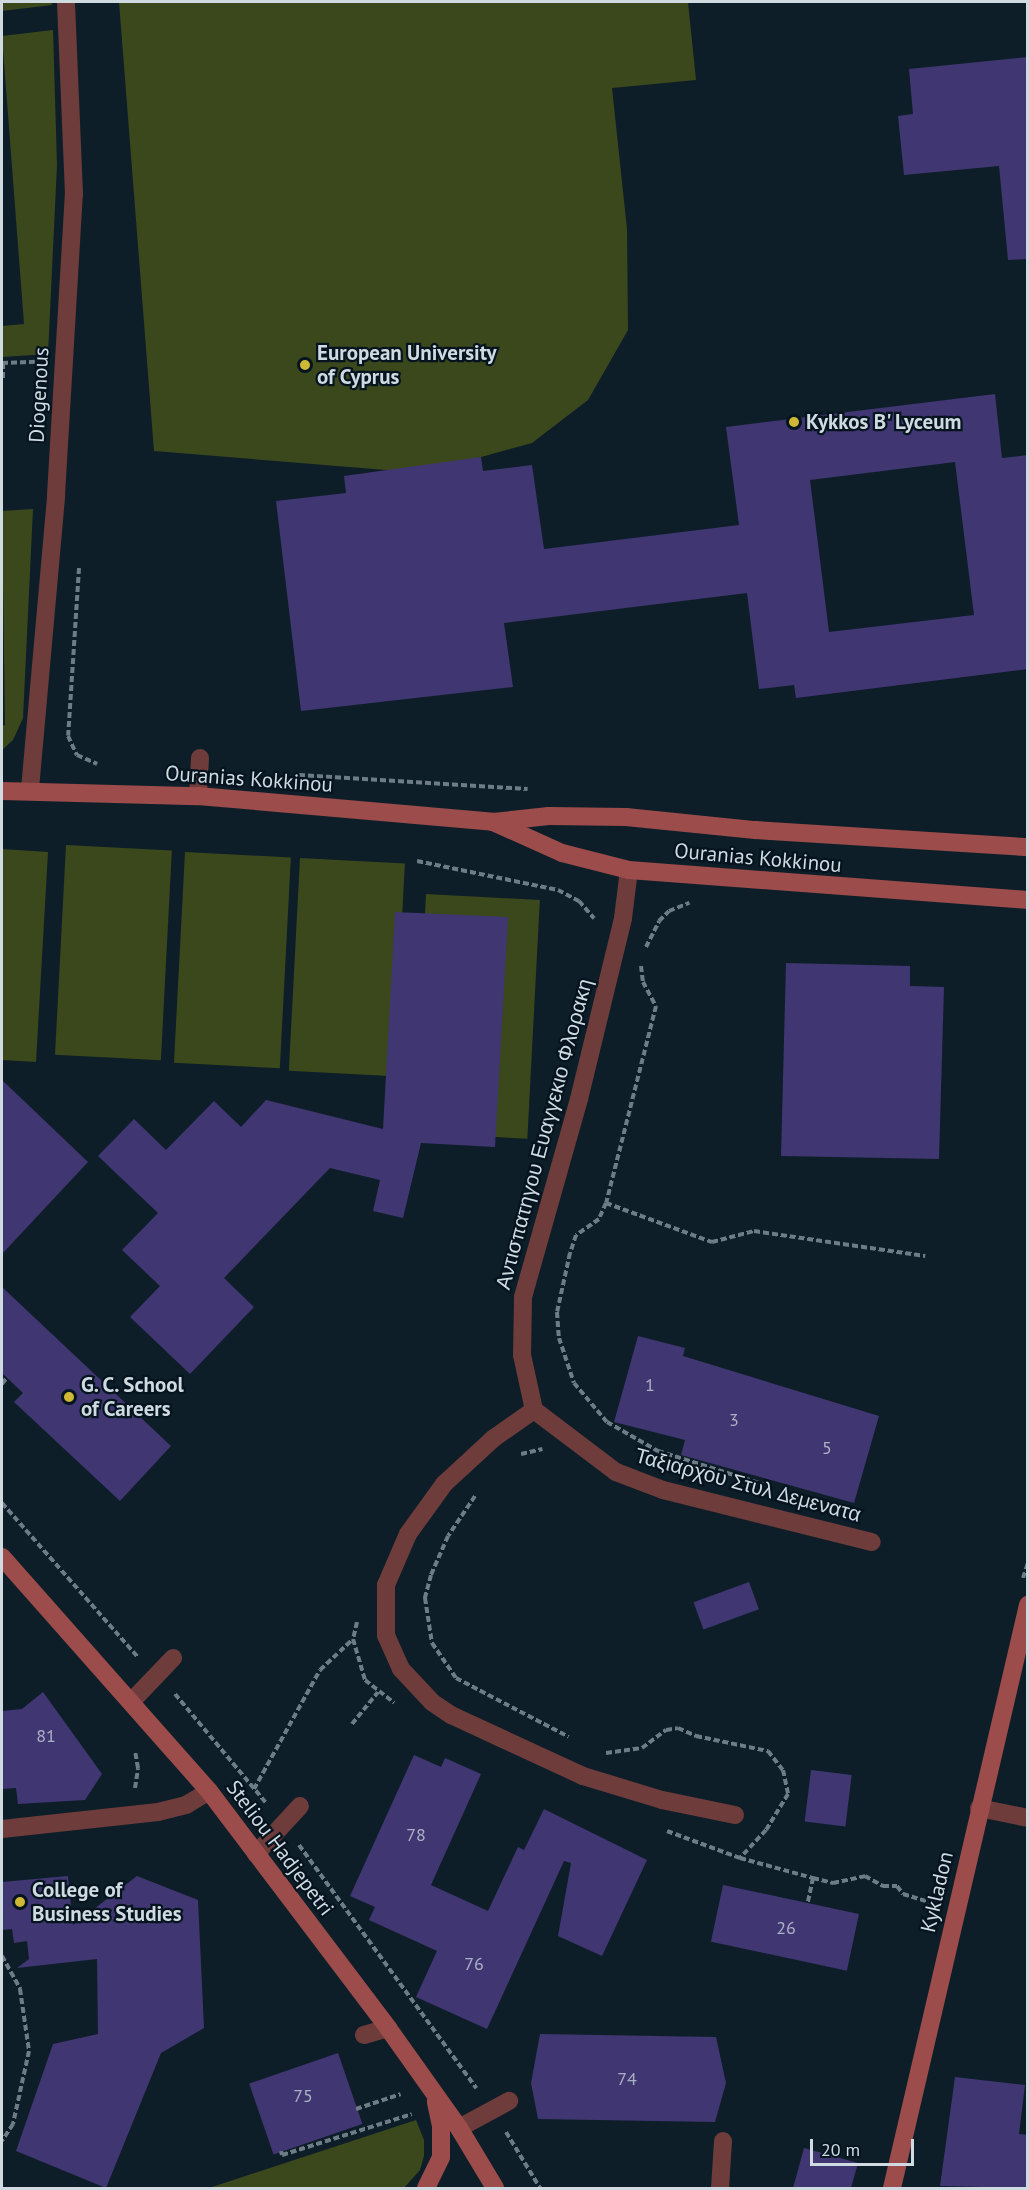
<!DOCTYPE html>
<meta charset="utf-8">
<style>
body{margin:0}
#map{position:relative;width:1029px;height:2190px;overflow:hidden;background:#0d1e29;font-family:"PT Sans",sans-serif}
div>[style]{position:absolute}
.green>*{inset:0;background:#3b481c;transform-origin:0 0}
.building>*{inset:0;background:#403672;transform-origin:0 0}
.path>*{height:4px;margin-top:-2px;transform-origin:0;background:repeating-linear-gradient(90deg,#6e7c85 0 6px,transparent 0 9px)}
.service>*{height:18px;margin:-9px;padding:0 9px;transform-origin:9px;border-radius:9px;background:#6e3c3a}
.minor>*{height:18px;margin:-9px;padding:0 9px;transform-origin:9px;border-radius:9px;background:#6e3c3a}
.secondary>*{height:18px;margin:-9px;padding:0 9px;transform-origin:9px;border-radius:9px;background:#9c4c4a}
.dots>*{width:16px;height:16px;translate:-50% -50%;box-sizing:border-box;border:3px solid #05141f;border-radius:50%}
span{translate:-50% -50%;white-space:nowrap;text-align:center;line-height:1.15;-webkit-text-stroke:4.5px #05141f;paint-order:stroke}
.number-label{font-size:18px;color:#abb1c5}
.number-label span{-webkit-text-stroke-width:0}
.poi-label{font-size:21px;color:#cfdae1;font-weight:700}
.left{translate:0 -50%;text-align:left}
.street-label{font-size:21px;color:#cfdae1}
.frame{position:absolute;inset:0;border:3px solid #cfdae1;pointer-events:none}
.scale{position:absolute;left:810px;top:2139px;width:104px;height:27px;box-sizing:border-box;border:3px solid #cfdae1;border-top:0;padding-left:8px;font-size:18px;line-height:21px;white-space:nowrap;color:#cfdae1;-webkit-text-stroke:4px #05141f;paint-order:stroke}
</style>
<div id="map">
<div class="green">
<div style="clip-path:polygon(2px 2px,51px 2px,52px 5px,2px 11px)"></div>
<div style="clip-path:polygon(119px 2px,688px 2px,696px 80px,612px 88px,627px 229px,628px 330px,588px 400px,532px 443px,423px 473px,154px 451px)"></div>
<div style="clip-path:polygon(53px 30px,57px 165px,48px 354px,2px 357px,2px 326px,24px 324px,2px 36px)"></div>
<div style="clip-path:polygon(33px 509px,23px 718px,13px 740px,2px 750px,2px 726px,5px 725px,2px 511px)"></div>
<div style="left:66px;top:845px;width:106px;height:210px;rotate:3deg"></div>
<div style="clip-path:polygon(2px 849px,48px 852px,36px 1062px,2px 1060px)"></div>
<div style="left:185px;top:852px;width:106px;height:211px;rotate:3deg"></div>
<div style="left:300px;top:858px;width:105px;height:213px;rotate:3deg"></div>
<div style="left:426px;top:894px;width:114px;height:239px;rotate:3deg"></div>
<div style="clip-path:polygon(416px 2120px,424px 2140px,424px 2156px,420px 2170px,404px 2188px,209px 2188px)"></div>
</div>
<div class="building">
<div style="clip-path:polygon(1028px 57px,1028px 259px,1008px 260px,999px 166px,904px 175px,898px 116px,913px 114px,909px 69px)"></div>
<div style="clip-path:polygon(evenodd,995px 394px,1002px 458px,1028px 455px,1028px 669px,796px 698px,794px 685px,759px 689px,747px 593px,504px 623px,513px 687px,301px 711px,276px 501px,346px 493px,344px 476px,481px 457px,483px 471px,532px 465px,544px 549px,739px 525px,726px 427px,995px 394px,955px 462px,974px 615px,829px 632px,810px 480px,955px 462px)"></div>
<div style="clip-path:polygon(395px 912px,508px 917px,495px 1147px,421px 1143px,403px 1218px,373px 1211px,380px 1180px,330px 1168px,224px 1278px,254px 1307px,190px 1374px,130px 1317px,160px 1286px,122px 1250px,158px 1213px,98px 1156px,134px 1119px,166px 1150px,214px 1101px,241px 1127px,266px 1100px,383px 1129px)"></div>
<div style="clip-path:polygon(786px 963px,910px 966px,910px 986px,944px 987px,939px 1159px,781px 1156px)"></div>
<div style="clip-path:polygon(2px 1080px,88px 1162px,2px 1254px)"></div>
<div style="clip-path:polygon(2px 1287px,171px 1446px,120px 1501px,14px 1402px,23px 1393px,2px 1373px)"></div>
<div style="clip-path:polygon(638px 1336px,685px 1348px,683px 1356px,879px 1416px,854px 1503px,681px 1455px,685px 1440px,614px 1422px)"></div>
<div style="left:749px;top:1582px;width:29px;height:59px;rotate:70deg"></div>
<div style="clip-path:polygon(43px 1692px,102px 1774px,85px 1800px,18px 1804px,16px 1788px,2px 1789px,2px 1711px,22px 1709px)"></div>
<div style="clip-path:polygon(414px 1755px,441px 1767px,445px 1758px,481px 1774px,431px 1885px,488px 1911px,518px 1847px,524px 1850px,544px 1809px,647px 1860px,602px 1956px,558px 1936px,571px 1863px,564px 1861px,487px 2029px,416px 1997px,437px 1951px,369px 1920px,375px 1907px,350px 1896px)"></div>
<div style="left:811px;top:1770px;width:41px;height:52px;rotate:7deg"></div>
<div style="clip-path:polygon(68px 1876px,73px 1925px,137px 1876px,198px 1900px,204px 2028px,161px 2053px,106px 2188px,16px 2151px,53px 2044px,98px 2034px,97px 1959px,17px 1968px,29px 1959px,27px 1941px,14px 1943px,12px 1929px,2px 1930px,2px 1882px)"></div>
<div style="left:723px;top:1885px;width:139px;height:58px;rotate:12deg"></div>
<div style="clip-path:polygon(540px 2034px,716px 2037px,726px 2083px,715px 2122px,538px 2119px,531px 2083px)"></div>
<div style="left:338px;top:2053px;width:75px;height:94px;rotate:71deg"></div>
<div style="clip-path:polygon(955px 2077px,1025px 2085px,1019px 2134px,1028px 2135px,1028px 2188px,940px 2186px)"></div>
<div style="clip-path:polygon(804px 2148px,858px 2163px,851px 2188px,793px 2188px)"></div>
</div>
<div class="path">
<div style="left:2px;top:363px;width:35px;rotate:-2deg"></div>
<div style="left:3px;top:363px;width:18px;rotate:90deg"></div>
<div style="left:79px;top:568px;width:168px;rotate:93.7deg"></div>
<div style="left:68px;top:736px;width:21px;rotate:65deg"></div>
<div style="left:77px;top:755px;width:22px;rotate:24deg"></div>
<div style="left:299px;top:775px;width:229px;rotate:3.5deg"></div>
<div style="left:417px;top:861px;width:144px;rotate:11.6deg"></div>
<div style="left:558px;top:890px;width:24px;rotate:28deg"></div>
<div style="left:579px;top:901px;width:23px;rotate:49deg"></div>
<div style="left:646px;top:947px;width:29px;rotate:-63deg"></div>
<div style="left:659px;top:921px;width:14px;rotate:-45deg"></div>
<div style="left:669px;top:911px;width:22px;rotate:-22deg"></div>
<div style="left:641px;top:966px;width:16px;rotate:83deg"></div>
<div style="left:643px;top:982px;width:27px;rotate:62deg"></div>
<div style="left:656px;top:1006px;width:203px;rotate:104.2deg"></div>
<div style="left:606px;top:1203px;width:17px;rotate:114deg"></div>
<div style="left:599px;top:1219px;width:28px;rotate:145deg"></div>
<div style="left:576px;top:1235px;width:19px;rotate:108deg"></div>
<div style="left:570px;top:1253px;width:60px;rotate:102.4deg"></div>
<div style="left:557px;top:1312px;width:26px;rotate:86deg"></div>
<div style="left:559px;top:1338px;width:47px;rotate:71.6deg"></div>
<div style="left:574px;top:1383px;width:51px;rotate:49.8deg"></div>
<div style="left:607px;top:1422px;width:59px;rotate:29.6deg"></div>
<div style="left:658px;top:1451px;width:112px;rotate:17.6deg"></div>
<div style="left:606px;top:1203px;width:113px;rotate:20.2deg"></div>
<div style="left:712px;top:1242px;width:43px;rotate:-14.7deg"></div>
<div style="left:754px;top:1231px;width:173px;rotate:8.3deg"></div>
<div style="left:2px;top:1384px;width:9px;rotate:-54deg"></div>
<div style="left:521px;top:1454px;width:22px;rotate:-13deg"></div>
<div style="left:475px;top:1496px;width:48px;rotate:124deg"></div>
<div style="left:448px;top:1536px;width:43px;rotate:113.6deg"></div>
<div style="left:431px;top:1575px;width:24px;rotate:105deg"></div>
<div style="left:425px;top:1598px;width:46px;rotate:81.2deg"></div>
<div style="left:432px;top:1643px;width:42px;rotate:55.6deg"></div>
<div style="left:456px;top:1678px;width:127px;rotate:27.6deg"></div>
<div style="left:2px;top:1503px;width:205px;rotate:48.6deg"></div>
<div style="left:1023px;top:1578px;width:16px;rotate:-72deg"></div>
<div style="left:357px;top:1622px;width:17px;rotate:103deg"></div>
<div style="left:353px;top:1639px;width:43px;rotate:73.7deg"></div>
<div style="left:365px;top:1680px;width:37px;rotate:38deg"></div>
<div style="left:175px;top:1694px;width:142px;rotate:50.1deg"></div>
<div style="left:352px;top:1724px;width:41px;rotate:-50.9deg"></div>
<div style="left:606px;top:1753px;width:36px;rotate:-8deg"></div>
<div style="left:642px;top:1748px;width:30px;rotate:-37deg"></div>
<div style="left:666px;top:1730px;width:12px;rotate:-9deg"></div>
<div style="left:678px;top:1728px;width:20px;rotate:24deg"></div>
<div style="left:696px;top:1736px;width:74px;rotate:11.8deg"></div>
<div style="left:768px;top:1751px;width:24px;rotate:52deg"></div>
<div style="left:783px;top:1770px;width:25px;rotate:78deg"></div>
<div style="left:788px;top:1794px;width:42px;rotate:121.4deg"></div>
<div style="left:766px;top:1830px;width:38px;rotate:133deg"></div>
<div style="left:135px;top:1788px;width:20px;rotate:-81deg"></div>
<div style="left:138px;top:1768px;width:17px;rotate:-100deg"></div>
<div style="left:254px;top:1789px;width:136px;rotate:-61deg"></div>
<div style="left:320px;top:1670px;width:45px;rotate:-43.2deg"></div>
<div style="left:667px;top:1831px;width:78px;rotate:20.3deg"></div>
<div style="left:740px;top:1858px;width:76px;rotate:15.3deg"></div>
<div style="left:813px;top:1878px;width:25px;rotate:102deg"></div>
<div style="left:299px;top:1845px;width:301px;rotate:53.9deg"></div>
<div style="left:813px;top:1878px;width:21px;rotate:14deg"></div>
<div style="left:833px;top:1883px;width:33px;rotate:-12deg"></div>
<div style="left:865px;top:1876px;width:21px;rotate:29deg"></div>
<div style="left:883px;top:1886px;width:14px"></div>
<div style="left:897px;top:1886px;width:10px;rotate:53deg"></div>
<div style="left:903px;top:1894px;width:31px;rotate:17deg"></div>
<div style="left:2px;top:1956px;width:38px;rotate:61deg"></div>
<div style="left:20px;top:1989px;width:63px;rotate:81.7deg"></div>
<div style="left:29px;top:2051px;width:75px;rotate:102.4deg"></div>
<div style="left:13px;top:2124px;width:20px;rotate:123deg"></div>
<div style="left:356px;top:2109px;width:47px;rotate:-18.4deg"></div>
<div style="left:506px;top:2132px;width:66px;rotate:58.7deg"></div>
<div style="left:281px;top:2151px;width:4px;rotate:76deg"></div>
<div style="left:282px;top:2155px;width:136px;rotate:-17.5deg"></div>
</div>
<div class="service">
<div style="left:198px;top:796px;width:38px;rotate:-87deg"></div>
<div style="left:131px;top:1702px;width:61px;rotate:-46.3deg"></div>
<div style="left:256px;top:1854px;width:65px;rotate:-47.5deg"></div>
<div style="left:364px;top:2035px;width:25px;rotate:-16deg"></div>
<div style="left:459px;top:2128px;width:57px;rotate:-28.4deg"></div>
<div style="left:720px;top:2188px;width:47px;rotate:-86.3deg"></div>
</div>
<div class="minor">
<div style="left:30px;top:789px;width:295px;rotate:-84.9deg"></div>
<div style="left:56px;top:495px;width:302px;rotate:-86.6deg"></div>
<div style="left:74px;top:194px;width:192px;rotate:-92.4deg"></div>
<div style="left:534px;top:1410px;width:56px;rotate:-102.3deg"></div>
<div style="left:522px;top:1355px;width:58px;rotate:-89deg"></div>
<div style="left:523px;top:1297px;width:206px;rotate:-74.2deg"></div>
<div style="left:579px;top:1099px;width:186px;rotate:-76.3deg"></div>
<div style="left:623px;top:918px;width:48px;rotate:-82.9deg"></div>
<div style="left:979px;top:1808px;width:50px;rotate:11.5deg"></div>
<div style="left:735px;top:1815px;width:75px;rotate:-168.4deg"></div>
<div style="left:662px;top:1800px;width:83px;rotate:-163.1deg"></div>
<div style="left:583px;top:1776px;width:145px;rotate:-155.2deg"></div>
<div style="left:451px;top:1715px;width:23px;rotate:-146deg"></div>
<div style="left:432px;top:1702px;width:45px;rotate:-133.2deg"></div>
<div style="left:401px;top:1669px;width:36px;rotate:-114deg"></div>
<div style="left:386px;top:1636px;width:51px;rotate:-90deg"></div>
<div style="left:386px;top:1585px;width:56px;rotate:-66.7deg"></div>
<div style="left:408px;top:1534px;width:62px;rotate:-54.2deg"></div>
<div style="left:444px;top:1484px;width:68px;rotate:-42.6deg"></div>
<div style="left:494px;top:1438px;width:49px;rotate:-35deg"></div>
<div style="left:534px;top:1410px;width:103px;rotate:37.1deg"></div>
<div style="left:616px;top:1472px;width:50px;rotate:21deg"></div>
<div style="left:663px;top:1490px;width:215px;rotate:14deg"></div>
<div style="left:2px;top:1829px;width:157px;rotate:-6.2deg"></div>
<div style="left:158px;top:1812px;width:29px;rotate:-14deg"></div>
<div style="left:186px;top:1805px;width:27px;rotate:-31deg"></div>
</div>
<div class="secondary">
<div style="left:2px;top:791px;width:196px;rotate:1.5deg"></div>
<div style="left:198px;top:796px;width:296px;rotate:5deg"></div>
<div style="left:493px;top:822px;width:56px;rotate:-6.1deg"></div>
<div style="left:549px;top:816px;width:77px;rotate:0.7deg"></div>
<div style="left:626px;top:817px;width:130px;rotate:5.8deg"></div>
<div style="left:755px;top:830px;width:274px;rotate:3.6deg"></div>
<div style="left:493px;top:822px;width:76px;rotate:24.2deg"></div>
<div style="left:562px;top:853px;width:69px;rotate:14.2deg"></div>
<div style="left:629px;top:870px;width:400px;rotate:4.3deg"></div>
<div style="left:2px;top:1557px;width:312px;rotate:48.5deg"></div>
<div style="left:209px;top:1791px;width:297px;rotate:52.9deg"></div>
<div style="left:388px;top:2028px;width:123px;rotate:54.6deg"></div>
<div style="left:459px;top:2128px;width:70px;rotate:59deg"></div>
<div style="left:426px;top:2188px;width:34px;rotate:-64deg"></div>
<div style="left:441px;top:2157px;width:31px;rotate:-90deg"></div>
<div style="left:441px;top:2126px;width:25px;rotate:-102deg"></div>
<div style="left:892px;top:2188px;width:599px;rotate:-76.87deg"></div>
</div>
<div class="dots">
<div style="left:305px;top:365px;background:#d0b837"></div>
<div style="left:794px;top:422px;background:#d0b837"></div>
<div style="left:69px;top:1397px;background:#d0b837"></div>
<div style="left:20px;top:1902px;background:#d0b837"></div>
</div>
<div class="number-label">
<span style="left:650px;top:1385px">1</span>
<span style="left:734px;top:1420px">3</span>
<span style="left:827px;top:1448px">5</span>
<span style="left:46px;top:1736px">81</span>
<span style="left:416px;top:1835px">78</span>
<span style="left:786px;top:1928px">26</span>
<span style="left:474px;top:1964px">76</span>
<span style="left:627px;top:2079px">74</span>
<span style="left:303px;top:2096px">75</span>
</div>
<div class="poi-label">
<span class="left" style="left:317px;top:365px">European University<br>of Cyprus</span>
<span class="left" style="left:806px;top:422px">Kykkos B' Lyceum</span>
<span class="left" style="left:81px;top:1397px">G. C. School<br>of Careers</span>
<span class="left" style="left:32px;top:1902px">College of<br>Business Studies</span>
</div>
<div class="street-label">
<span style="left:39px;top:395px;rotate:-87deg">Diogenous</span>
<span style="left:249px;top:779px;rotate:4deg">Ouranias Kokkinou</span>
<span style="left:758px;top:858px;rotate:5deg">Ouranias Kokkinou</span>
<span style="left:544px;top:1134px;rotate:-75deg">Αντισπατηγου Ευαγγεκιο Φλορακη</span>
<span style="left:748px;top:1485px;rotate:15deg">Ταξιαρχου Στυλ Δεμενατα</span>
<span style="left:280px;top:1848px;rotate:53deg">Steliou Hadjepetri</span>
<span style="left:937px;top:1892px;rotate:-77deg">Kykladon</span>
</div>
<div class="frame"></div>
<div class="scale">20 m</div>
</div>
